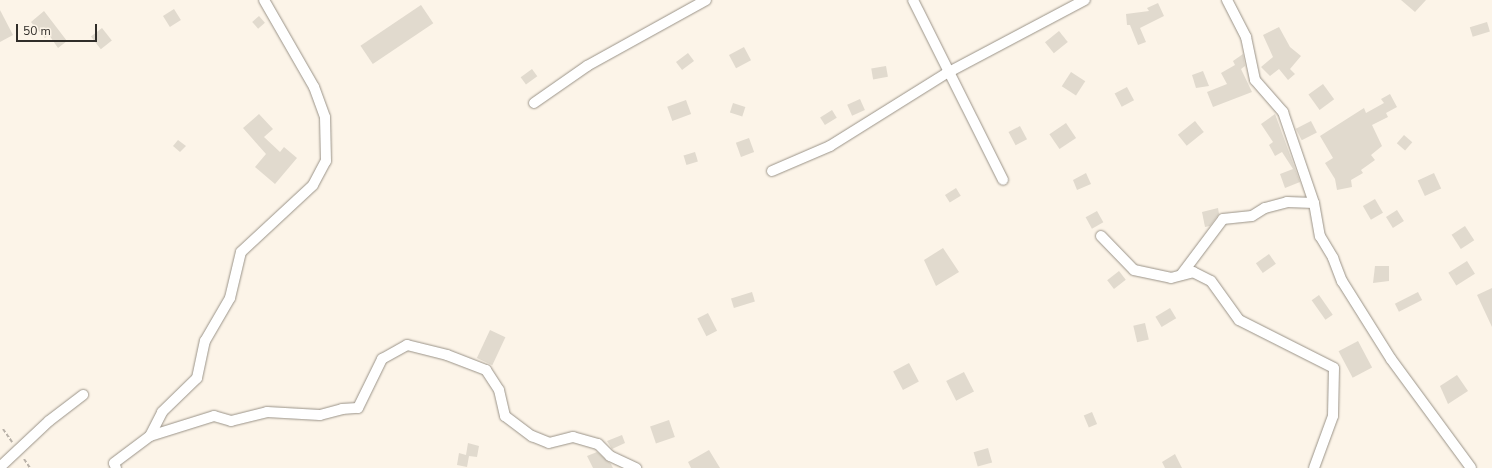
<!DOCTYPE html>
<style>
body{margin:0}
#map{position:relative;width:1492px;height:468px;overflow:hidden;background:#fcf4e8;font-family:"Nunito Sans",sans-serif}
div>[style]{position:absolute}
.building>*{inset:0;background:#e1dace;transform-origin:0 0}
.path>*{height:2px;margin-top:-1px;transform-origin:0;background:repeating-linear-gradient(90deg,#b8b1a8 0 4px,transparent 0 6px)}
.roads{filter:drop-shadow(0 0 1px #9a9388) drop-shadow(0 0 1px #9a9388)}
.street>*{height:10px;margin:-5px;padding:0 5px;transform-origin:5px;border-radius:5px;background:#fff}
span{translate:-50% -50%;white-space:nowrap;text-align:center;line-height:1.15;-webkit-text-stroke:3px #fcf4e8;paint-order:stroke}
.scale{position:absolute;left:16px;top:24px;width:81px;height:18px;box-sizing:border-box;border:2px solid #302d29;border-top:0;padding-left:5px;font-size:12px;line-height:14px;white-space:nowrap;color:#302d29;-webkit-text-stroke:3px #fcf4e8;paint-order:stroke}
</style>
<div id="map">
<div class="building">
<div style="clip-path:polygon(1401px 0,1426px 0,1415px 12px)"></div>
<div style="clip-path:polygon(1158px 3px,1164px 16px,1140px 28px,1146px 42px,1138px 45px,1130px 25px,1127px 25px,1126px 14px,1149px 11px,1147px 8px)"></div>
<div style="left:421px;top:5px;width:22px;height:73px;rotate:56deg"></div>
<div style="left:174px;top:9px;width:13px;height:13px;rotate:58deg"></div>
<div style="clip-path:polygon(0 10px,13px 35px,0 42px)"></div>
<div style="clip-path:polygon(44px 11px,67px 41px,58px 48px,49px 35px,45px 38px,31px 22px)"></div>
<div style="left:259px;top:16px;width:9px;height:9px;rotate:49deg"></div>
<div style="left:1487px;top:22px;width:10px;height:18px;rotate:73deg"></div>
<div style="clip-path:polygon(1279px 27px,1290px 47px,1301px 56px,1290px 69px,1295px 74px,1288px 80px,1279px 69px,1270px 76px,1261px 67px,1273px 57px,1263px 35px)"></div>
<div style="left:102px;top:28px;width:16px;height:14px;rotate:52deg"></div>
<div style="left:1059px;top:31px;width:14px;height:18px;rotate:51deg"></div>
<div style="left:744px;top:47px;width:15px;height:17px;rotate:62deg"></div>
<div style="left:688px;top:53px;width:10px;height:15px;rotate:53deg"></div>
<div style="clip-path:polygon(1243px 54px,1245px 66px,1241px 69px,1252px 92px,1213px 107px,1207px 92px,1227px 84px,1221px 73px,1235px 65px,1233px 61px)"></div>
<div style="left:886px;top:66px;width:11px;height:15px;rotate:80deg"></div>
<div style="left:532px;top:69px;width:9px;height:14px;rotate:54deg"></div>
<div style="clip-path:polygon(1203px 71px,1209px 86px,1196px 88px,1192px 75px)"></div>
<div style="left:1071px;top:72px;width:17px;height:17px;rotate:33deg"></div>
<div style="left:1323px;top:84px;width:19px;height:18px;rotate:54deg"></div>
<div style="left:1127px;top:87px;width:15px;height:14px;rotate:62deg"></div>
<div style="clip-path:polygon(1390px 94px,1397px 107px,1386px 113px,1388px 117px,1372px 125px,1382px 146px,1371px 155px,1375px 160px,1361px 170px,1363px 173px,1351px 180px,1352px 187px,1337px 190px,1335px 179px,1325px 163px,1333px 158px,1320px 136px,1364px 108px,1366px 113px,1384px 103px,1381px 99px)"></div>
<div style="left:860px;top:99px;width:12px;height:14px;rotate:66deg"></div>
<div style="left:686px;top:100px;width:15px;height:20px;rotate:70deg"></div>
<div style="left:733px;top:103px;width:13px;height:10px;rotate:18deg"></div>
<div style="left:832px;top:110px;width:9px;height:14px;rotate:58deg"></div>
<div style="clip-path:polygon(259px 114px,273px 129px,264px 137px,280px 152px,284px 147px,297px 158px,275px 184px,255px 167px,266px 154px,243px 128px)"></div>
<div style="clip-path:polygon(1275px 114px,1300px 182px,1285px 188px,1280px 174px,1293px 169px,1282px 152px,1275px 156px,1269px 145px,1273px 142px,1261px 124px)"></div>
<div style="left:1195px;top:121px;width:14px;height:22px;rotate:51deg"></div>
<div style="left:1311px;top:121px;width:13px;height:17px;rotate:63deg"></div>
<div style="left:1066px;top:123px;width:18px;height:20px;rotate:56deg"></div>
<div style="left:1020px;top:126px;width:15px;height:13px;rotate:62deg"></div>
<div style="left:1404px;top:135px;width:11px;height:11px;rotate:41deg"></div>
<div style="left:749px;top:138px;width:15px;height:14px;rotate:70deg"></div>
<div style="clip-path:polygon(178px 140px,186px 146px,180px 152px,173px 146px)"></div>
<div style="left:695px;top:152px;width:10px;height:12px;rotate:73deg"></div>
<div style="clip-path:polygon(1086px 173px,1091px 184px,1077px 190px,1073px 180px)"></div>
<div style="left:1434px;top:173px;width:17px;height:18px;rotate:65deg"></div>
<div style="left:956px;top:188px;width:9px;height:13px;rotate:58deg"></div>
<div style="left:1375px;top:199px;width:16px;height:14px;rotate:60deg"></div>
<div style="clip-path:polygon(1218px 208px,1219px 214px,1210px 226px,1205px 227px,1202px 212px)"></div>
<div style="left:1397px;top:210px;width:13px;height:13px;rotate:58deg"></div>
<div style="left:1097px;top:211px;width:13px;height:13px;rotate:61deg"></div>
<div style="left:1465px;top:226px;width:17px;height:16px;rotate:57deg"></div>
<div style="clip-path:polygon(943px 248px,959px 272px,936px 286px,924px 260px)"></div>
<div style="left:1269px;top:254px;width:12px;height:16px;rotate:55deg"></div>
<div style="left:1467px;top:261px;width:15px;height:22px;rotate:58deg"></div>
<div style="clip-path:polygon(1375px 266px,1389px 266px,1389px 281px,1373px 283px)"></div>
<div style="left:1119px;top:271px;width:11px;height:15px;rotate:52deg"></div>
<div style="clip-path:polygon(1492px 288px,1492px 327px,1477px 295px)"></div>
<div style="left:752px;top:292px;width:10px;height:22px;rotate:73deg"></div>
<div style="left:1418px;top:292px;width:9px;height:26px;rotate:63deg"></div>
<div style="left:1319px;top:295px;width:24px;height:9px;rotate:55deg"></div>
<div style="left:1170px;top:308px;width:12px;height:17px;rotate:59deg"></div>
<div style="left:708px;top:313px;width:20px;height:12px;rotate:63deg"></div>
<div style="left:1145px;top:323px;width:17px;height:12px;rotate:77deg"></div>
<div style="left:490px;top:330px;width:17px;height:31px;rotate:25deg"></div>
<div style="left:1358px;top:341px;width:30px;height:22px;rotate:62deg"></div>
<div style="left:909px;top:363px;width:21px;height:18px;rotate:62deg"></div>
<div style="left:964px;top:372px;width:22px;height:20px;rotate:63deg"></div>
<div style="clip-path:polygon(1457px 375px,1468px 391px,1448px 404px,1440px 386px)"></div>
<div style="left:1092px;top:412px;width:13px;height:9px;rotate:67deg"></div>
<div style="left:669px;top:420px;width:18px;height:20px;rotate:71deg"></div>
<div style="clip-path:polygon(622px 435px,625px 443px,612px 449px,607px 441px)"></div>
<div style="clip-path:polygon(468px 443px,479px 446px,477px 457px,469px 456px,467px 467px,457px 465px,459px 453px,466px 455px)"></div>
<div style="left:988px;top:448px;width:15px;height:15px;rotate:74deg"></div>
<div style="clip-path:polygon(709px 450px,720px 468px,691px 468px,688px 462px)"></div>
<div style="clip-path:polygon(597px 452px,611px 464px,613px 468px,593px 468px,587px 456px)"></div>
<div style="clip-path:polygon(1175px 454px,1182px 468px,1165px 468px,1162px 462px)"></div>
</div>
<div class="path">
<div style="left:3px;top:429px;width:16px;rotate:55deg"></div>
<div style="left:24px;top:459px;width:11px;rotate:56deg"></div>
</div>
<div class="roads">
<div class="street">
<div style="left:913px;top:0;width:201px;rotate:63.4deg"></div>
<div style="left:1227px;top:0;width:42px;rotate:62.8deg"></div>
<div style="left:1246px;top:37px;width:44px;rotate:78.2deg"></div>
<div style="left:1255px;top:80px;width:43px;rotate:48.8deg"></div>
<div style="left:1283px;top:112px;width:96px;rotate:71.2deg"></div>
<div style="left:534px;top:103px;width:65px;rotate:-34.9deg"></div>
<div style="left:587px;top:66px;width:136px;rotate:-29deg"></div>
<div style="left:772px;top:171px;width:63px;rotate:-23.3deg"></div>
<div style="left:830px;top:146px;width:138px;rotate:-32deg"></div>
<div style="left:947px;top:73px;width:156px;rotate:-27.9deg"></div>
<div style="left:1101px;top:236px;width:47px;rotate:45.9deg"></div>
<div style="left:1134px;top:270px;width:38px;rotate:12deg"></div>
<div style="left:1171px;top:278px;width:23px;rotate:-15deg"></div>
<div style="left:1193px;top:272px;width:20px;rotate:27deg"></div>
<div style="left:1211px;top:281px;width:48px;rotate:54.3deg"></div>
<div style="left:1239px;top:320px;width:106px;rotate:26.8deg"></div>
<div style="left:1334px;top:368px;width:48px;rotate:91.2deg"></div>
<div style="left:1333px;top:416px;width:55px;rotate:110.1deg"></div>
<div style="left:1181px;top:275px;width:70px;rotate:-53.1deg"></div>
<div style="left:1223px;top:219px;width:29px;rotate:-6deg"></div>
<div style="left:1252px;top:216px;width:15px;rotate:-32deg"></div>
<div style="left:1265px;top:208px;width:23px;rotate:-15deg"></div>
<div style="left:1287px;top:202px;width:27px;rotate:2deg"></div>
<div style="left:1314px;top:203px;width:34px;rotate:80deg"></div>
<div style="left:1320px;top:236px;width:26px;rotate:59deg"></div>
<div style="left:1333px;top:258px;width:25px;rotate:69deg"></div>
<div style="left:1342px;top:281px;width:92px;rotate:57.9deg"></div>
<div style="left:1391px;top:359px;width:135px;rotate:53.7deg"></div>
<div style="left:150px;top:436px;width:67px;rotate:-17.4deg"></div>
<div style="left:214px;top:416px;width:18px;rotate:16deg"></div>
<div style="left:231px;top:421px;width:37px;rotate:-14deg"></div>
<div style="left:267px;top:412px;width:53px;rotate:3.2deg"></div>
<div style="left:320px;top:415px;width:23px;rotate:-15deg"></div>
<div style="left:342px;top:409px;width:16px;rotate:-4deg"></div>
<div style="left:358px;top:408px;width:55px;rotate:-63.9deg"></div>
<div style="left:382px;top:359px;width:29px;rotate:-29deg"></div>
<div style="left:407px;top:345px;width:41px;rotate:14deg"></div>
<div style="left:447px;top:355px;width:42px;rotate:21deg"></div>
<div style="left:486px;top:370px;width:24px;rotate:57deg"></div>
<div style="left:499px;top:390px;width:27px;rotate:77deg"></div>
<div style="left:505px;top:416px;width:34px;rotate:37deg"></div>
<div style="left:532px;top:436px;width:18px;rotate:22deg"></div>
<div style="left:549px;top:443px;width:25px;rotate:-14deg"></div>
<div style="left:573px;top:437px;width:26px;rotate:16deg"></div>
<div style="left:598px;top:444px;width:17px;rotate:45deg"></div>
<div style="left:610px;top:456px;width:29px;rotate:25deg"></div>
<div style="left:0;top:467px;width:67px;rotate:-43.2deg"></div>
<div style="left:49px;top:421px;width:43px;rotate:-37.4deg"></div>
<div style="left:116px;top:468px;width:5px;rotate:-112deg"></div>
<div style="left:114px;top:463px;width:45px;rotate:-36.9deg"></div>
<div style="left:150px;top:436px;width:27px;rotate:-63deg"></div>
<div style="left:162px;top:412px;width:49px;rotate:-44.2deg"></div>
<div style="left:197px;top:378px;width:38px;rotate:-78deg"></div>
<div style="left:205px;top:341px;width:50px;rotate:-59.8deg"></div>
<div style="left:230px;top:298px;width:47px;rotate:-76.6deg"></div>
<div style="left:241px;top:252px;width:98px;rotate:-42.9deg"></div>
<div style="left:313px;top:185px;width:27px;rotate:-62deg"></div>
<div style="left:326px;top:161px;width:44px;rotate:-91.3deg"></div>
<div style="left:325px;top:117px;width:32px;rotate:-110deg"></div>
<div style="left:314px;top:87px;width:100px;rotate:-119.9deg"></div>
</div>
</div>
<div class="scale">50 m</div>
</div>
